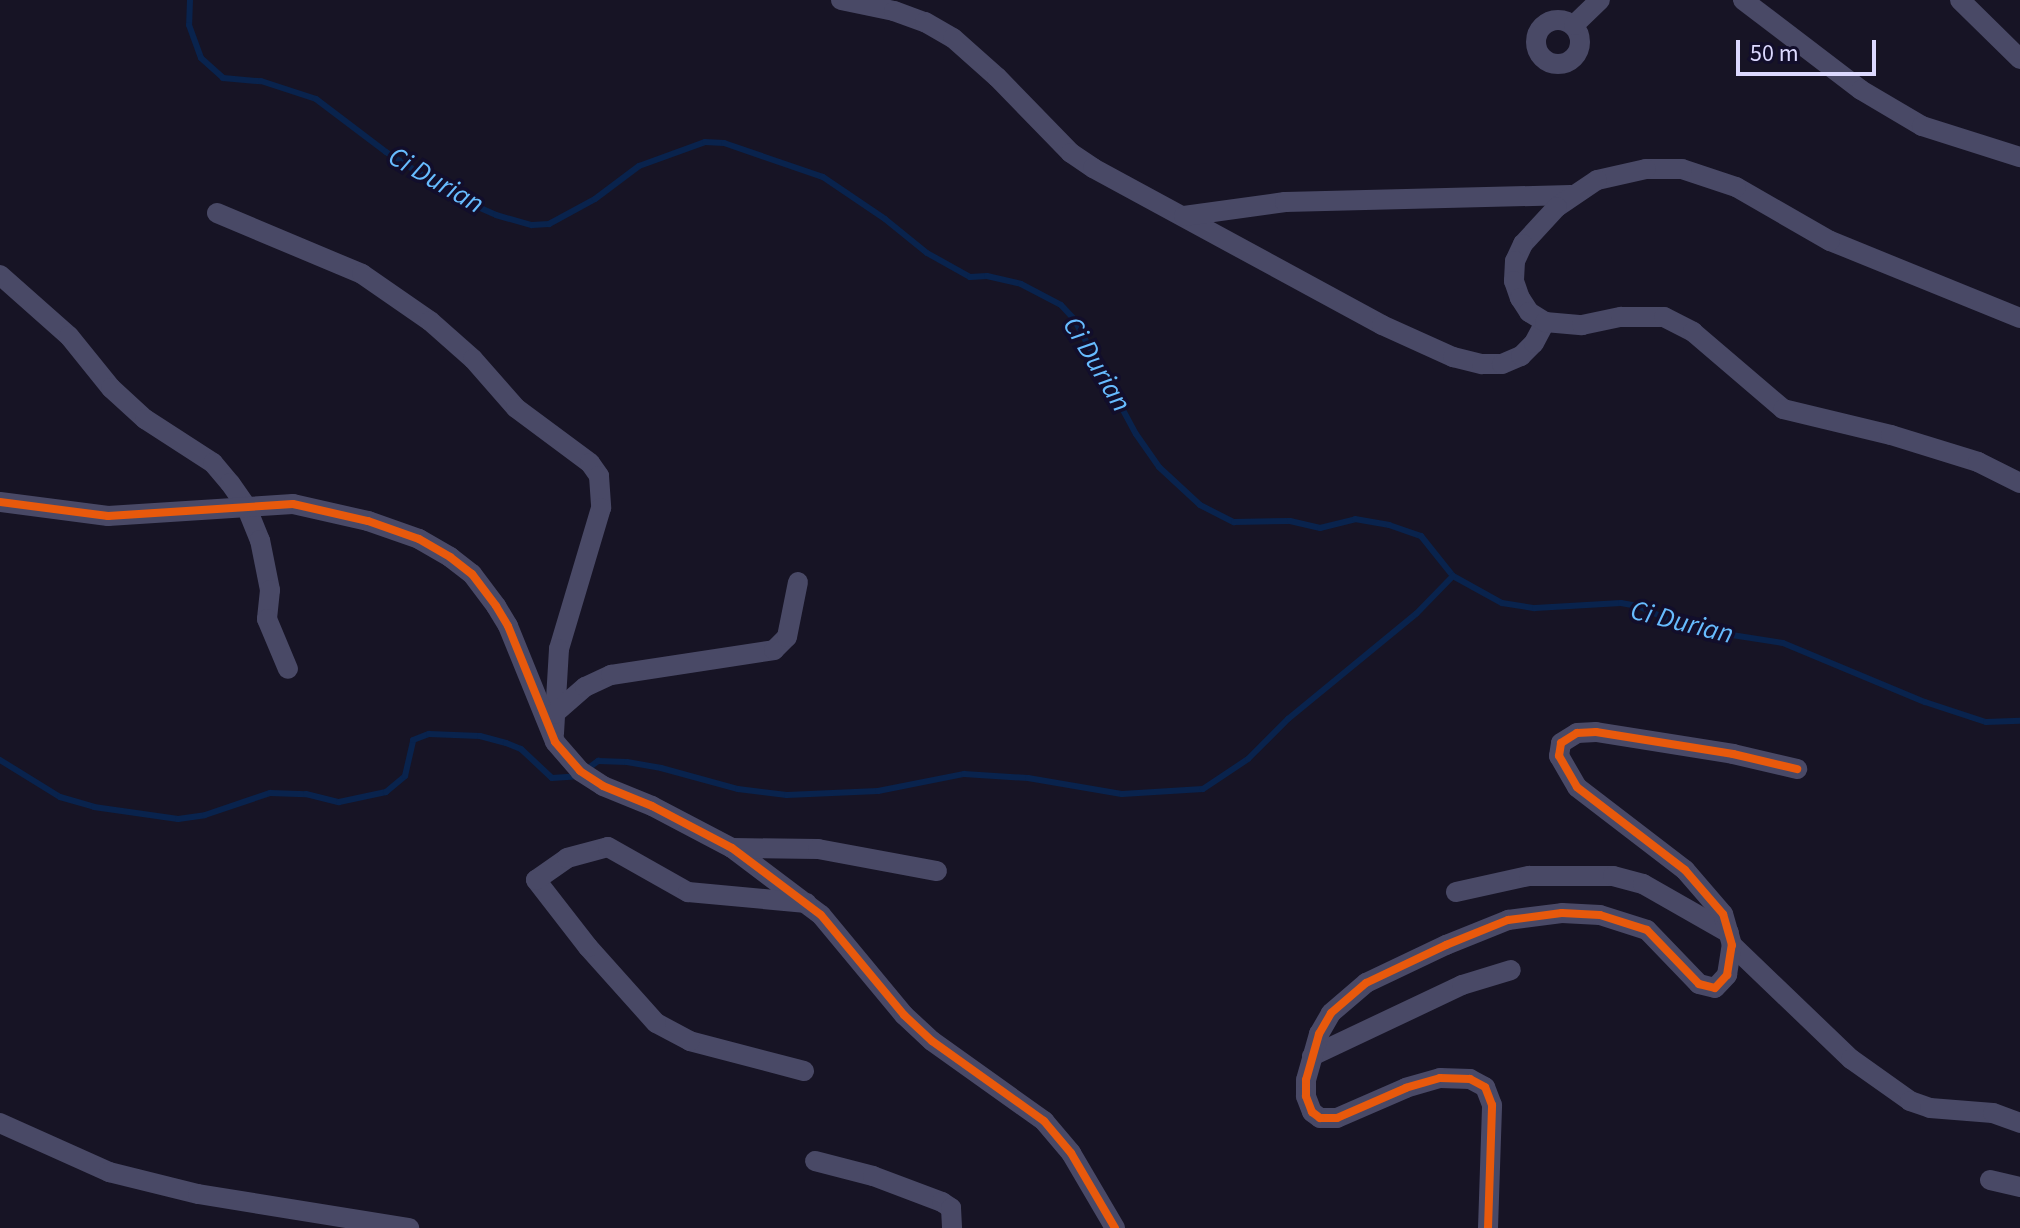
<!DOCTYPE html>
<style>
body{margin:0}
#map{position:relative;width:2020px;height:1228px;overflow:hidden;background:#171425;font-family:"Source Sans 3",sans-serif}
div>[style]{position:absolute}
.stream>*{height:6px;margin:-3px;padding:0 3px;transform-origin:3px;border-radius:3px;background:#09234d}
.street>*{height:20px;margin:-10px;padding:0 10px;transform-origin:10px;border-radius:10px;background:#494966}
.street>.ring{margin:-10px;padding:0;box-sizing:content-box;background:none;border:20px solid #494966;border-radius:50%}
.cycleway>*{height:8px;margin:-4px;padding:0 4px;transform-origin:4px;border-radius:4px;background:#e8590c}
span{translate:-50% -50%;white-space:nowrap;text-align:center;line-height:1.15;-webkit-text-stroke:7px #120e2b;paint-order:stroke}
.water-label{font-size:28px;color:#67bcff;font-style:italic}
.scale{position:absolute;left:1736px;top:40px;width:140px;height:36px;box-sizing:border-box;border:4px solid #dcd9ff;border-top:0;padding-left:10px;font-size:24px;line-height:28px;white-space:nowrap;color:#dcd9ff;-webkit-text-stroke:6px #120e2b;paint-order:stroke}
</style>
<div id="map">
<div class="stream">
<div style="left:190px;top:0;width:25px;rotate:92deg"></div>
<div style="left:189px;top:25px;width:35px;rotate:70deg"></div>
<div style="left:201px;top:58px;width:30px;rotate:42deg"></div>
<div style="left:223px;top:78px;width:38px;rotate:5deg"></div>
<div style="left:261px;top:81px;width:58px;rotate:18.1deg"></div>
<div style="left:316px;top:99px;width:88px;rotate:37.1deg"></div>
<div style="left:386px;top:152px;width:88px;rotate:32.4deg"></div>
<div style="left:460px;top:199px;width:39px;rotate:24deg"></div>
<div style="left:496px;top:215px;width:37px;rotate:16deg"></div>
<div style="left:532px;top:225px;width:17px;rotate:-3deg"></div>
<div style="left:549px;top:224px;width:52px;rotate:-28.5deg"></div>
<div style="left:595px;top:199px;width:55px;rotate:-36.9deg"></div>
<div style="left:639px;top:166px;width:70px;rotate:-20deg"></div>
<div style="left:705px;top:142px;width:19px;rotate:3deg"></div>
<div style="left:724px;top:143px;width:105px;rotate:19deg"></div>
<div style="left:823px;top:177px;width:75px;rotate:34.1deg"></div>
<div style="left:885px;top:219px;width:54px;rotate:39deg"></div>
<div style="left:927px;top:253px;width:49px;rotate:29.2deg"></div>
<div style="left:970px;top:277px;width:17px;rotate:-3deg"></div>
<div style="left:987px;top:276px;width:35px;rotate:13deg"></div>
<div style="left:1021px;top:284px;width:45px;rotate:27.7deg"></div>
<div style="left:1061px;top:305px;width:19px;rotate:47deg"></div>
<div style="left:1074px;top:319px;width:131px;rotate:61.7deg"></div>
<div style="left:1136px;top:434px;width:40px;rotate:55.1deg"></div>
<div style="left:1159px;top:467px;width:56px;rotate:42.8deg"></div>
<div style="left:1200px;top:505px;width:38px;rotate:27deg"></div>
<div style="left:1234px;top:522px;width:56px;rotate:-1deg"></div>
<div style="left:1290px;top:521px;width:31px;rotate:13deg"></div>
<div style="left:1320px;top:528px;width:36px;rotate:-14deg"></div>
<div style="left:1355px;top:519px;width:35px;rotate:10deg"></div>
<div style="left:1389px;top:525px;width:34px;rotate:19deg"></div>
<div style="left:1421px;top:536px;width:51px;rotate:51.3deg"></div>
<div style="left:1453px;top:576px;width:56px;rotate:28.9deg"></div>
<div style="left:1502px;top:603px;width:33px;rotate:9deg"></div>
<div style="left:1535px;top:608px;width:86px;rotate:-3.3deg"></div>
<div style="left:1621px;top:603px;width:17px;rotate:10deg"></div>
<div style="left:1638px;top:606px;width:54px;rotate:24.2deg"></div>
<div style="left:1687px;top:628px;width:97px;rotate:8.9deg"></div>
<div style="left:1783px;top:643px;width:154px;rotate:22.6deg"></div>
<div style="left:1925px;top:702px;width:64px;rotate:18.2deg"></div>
<div style="left:1986px;top:722px;width:34px;rotate:-2deg"></div>
<div style="left:0;top:760px;width:70px;rotate:31.7deg"></div>
<div style="left:60px;top:797px;width:35px;rotate:16deg"></div>
<div style="left:94px;top:807px;width:85px;rotate:8.1deg"></div>
<div style="left:178px;top:819px;width:27px;rotate:-8deg"></div>
<div style="left:205px;top:815px;width:69px;rotate:-18.7deg"></div>
<div style="left:270px;top:793px;width:36px;rotate:2deg"></div>
<div style="left:306px;top:794px;width:34px;rotate:14deg"></div>
<div style="left:339px;top:802px;width:48px;rotate:-12deg"></div>
<div style="left:386px;top:792px;width:25px;rotate:-40deg"></div>
<div style="left:405px;top:776px;width:37px;rotate:-77deg"></div>
<div style="left:413px;top:740px;width:17px;rotate:-21deg"></div>
<div style="left:429px;top:734px;width:51px;rotate:2.2deg"></div>
<div style="left:480px;top:736px;width:27px;rotate:15deg"></div>
<div style="left:506px;top:743px;width:16px;rotate:22deg"></div>
<div style="left:521px;top:749px;width:42px;rotate:43.1deg"></div>
<div style="left:552px;top:778px;width:26px;rotate:-4deg"></div>
<div style="left:587px;top:769px;width:14px;rotate:-36deg"></div>
<div style="left:598px;top:761px;width:29px;rotate:2deg"></div>
<div style="left:627px;top:762px;width:35px;rotate:10deg"></div>
<div style="left:661px;top:768px;width:80px;rotate:15.3deg"></div>
<div style="left:738px;top:789px;width:49px;rotate:7deg"></div>
<div style="left:787px;top:795px;width:91px;rotate:-2.5deg"></div>
<div style="left:878px;top:791px;width:88px;rotate:-11.2deg"></div>
<div style="left:964px;top:774px;width:64px;rotate:3.6deg"></div>
<div style="left:1028px;top:778px;width:95px;rotate:9.7deg"></div>
<div style="left:1122px;top:794px;width:81px;rotate:-3.5deg"></div>
<div style="left:1203px;top:789px;width:54px;rotate:-33.7deg"></div>
<div style="left:1248px;top:759px;width:57px;rotate:-45deg"></div>
<div style="left:1288px;top:719px;width:166px;rotate:-39.4deg"></div>
<div style="left:1416px;top:614px;width:53px;rotate:-45.8deg"></div>
</div>
<div class="street">
<div style="left:841px;top:0;width:54px;rotate:11.7deg"></div>
<div style="left:894px;top:11px;width:33px;rotate:20deg"></div>
<div style="left:925px;top:22px;width:32px;rotate:30deg"></div>
<div style="left:953px;top:38px;width:59px;rotate:41.6deg"></div>
<div style="left:997px;top:77px;width:106px;rotate:45.8deg"></div>
<div style="left:1071px;top:153px;width:27px;rotate:34deg"></div>
<div style="left:1093px;top:168px;width:329px;rotate:28.5deg"></div>
<div style="left:1382px;top:325px;width:78px;rotate:24.3deg"></div>
<div style="left:1453px;top:357px;width:30px;rotate:14deg"></div>
<div style="left:1482px;top:364px;width:20px"></div>
<div style="left:1502px;top:364px;width:21px;rotate:-23deg"></div>
<div style="left:1521px;top:356px;width:18px;rotate:-45deg"></div>
<div style="left:1534px;top:343px;width:24px;rotate:-62deg"></div>
<div style="left:1743px;top:0;width:148px;rotate:37.3deg"></div>
<div style="left:1861px;top:90px;width:71px;rotate:30.5deg"></div>
<div style="left:1922px;top:126px;width:103px;rotate:17.6deg"></div>
<div style="left:1960px;top:0;width:84px;rotate:44.5deg"></div>
<div class="ring" style="left:1536px;top:20px;width:24px;height:24px"></div>
<div style="left:1574px;top:25px;width:36px;rotate:-44deg"></div>
<div style="left:217px;top:213px;width:157px;rotate:22.8deg"></div>
<div style="left:362px;top:274px;width:83px;rotate:34.7deg"></div>
<div style="left:430px;top:321px;width:57px;rotate:41.5deg"></div>
<div style="left:473px;top:359px;width:65px;rotate:48.7deg"></div>
<div style="left:516px;top:408px;width:92px;rotate:36.6deg"></div>
<div style="left:590px;top:463px;width:16px;rotate:55deg"></div>
<div style="left:599px;top:476px;width:32px;rotate:86deg"></div>
<div style="left:601px;top:508px;width:147px;rotate:106.6deg"></div>
<div style="left:559px;top:649px;width:85px;rotate:93.4deg"></div>
<div style="left:1184px;top:216px;width:102px;rotate:-7.9deg"></div>
<div style="left:1285px;top:202px;width:286px;rotate:-1.4deg"></div>
<div style="left:0;top:275px;width:92px;rotate:41.5deg"></div>
<div style="left:69px;top:336px;width:67px;rotate:51.1deg"></div>
<div style="left:111px;top:388px;width:46px;rotate:42.4deg"></div>
<div style="left:145px;top:419px;width:81px;rotate:32.9deg"></div>
<div style="left:213px;top:463px;width:26px;rotate:50deg"></div>
<div style="left:230px;top:483px;width:28px;rotate:55deg"></div>
<div style="left:246px;top:506px;width:37px;rotate:68deg"></div>
<div style="left:260px;top:540px;width:51px;rotate:78.7deg"></div>
<div style="left:270px;top:590px;width:29px;rotate:96deg"></div>
<div style="left:267px;top:619px;width:54px;rotate:67.2deg"></div>
<div style="left:2020px;top:318px;width:205px;rotate:-157.9deg"></div>
<div style="left:1830px;top:241px;width:108px;rotate:-150.1deg"></div>
<div style="left:1736px;top:187px;width:57px;rotate:-161.6deg"></div>
<div style="left:1682px;top:169px;width:36px;rotate:180deg"></div>
<div style="left:1646px;top:169px;width:50px;rotate:167.3deg"></div>
<div style="left:1597px;top:180px;width:48px;rotate:146deg"></div>
<div style="left:1557px;top:207px;width:50px;rotate:132.6deg"></div>
<div style="left:1523px;top:244px;width:19px;rotate:115deg"></div>
<div style="left:1515px;top:261px;width:20px;rotate:93deg"></div>
<div style="left:1514px;top:281px;width:18px;rotate:71deg"></div>
<div style="left:1520px;top:298px;width:17px;rotate:57deg"></div>
<div style="left:1529px;top:312px;width:19px;rotate:32deg"></div>
<div style="left:1545px;top:322px;width:37px;rotate:5deg"></div>
<div style="left:1582px;top:325px;width:40px;rotate:-12deg"></div>
<div style="left:1621px;top:317px;width:43px"></div>
<div style="left:1664px;top:317px;width:33px;rotate:27deg"></div>
<div style="left:1693px;top:332px;width:118px;rotate:40.5deg"></div>
<div style="left:1783px;top:409px;width:111px;rotate:13.5deg"></div>
<div style="left:1891px;top:435px;width:91px;rotate:17.2deg"></div>
<div style="left:1978px;top:462px;width:47px;rotate:26.6deg"></div>
<div style="left:0;top:502px;width:109px;rotate:7.4deg"></div>
<div style="left:108px;top:516px;width:185px;rotate:-3.7deg"></div>
<div style="left:293px;top:504px;width:77px;rotate:12.8deg"></div>
<div style="left:368px;top:521px;width:54px;rotate:19.4deg"></div>
<div style="left:419px;top:539px;width:36px;rotate:30deg"></div>
<div style="left:450px;top:557px;width:28px;rotate:38deg"></div>
<div style="left:472px;top:574px;width:40px;rotate:53deg"></div>
<div style="left:496px;top:606px;width:23px;rotate:59deg"></div>
<div style="left:508px;top:626px;width:125px;rotate:67.9deg"></div>
<div style="left:555px;top:742px;width:38px;rotate:49deg"></div>
<div style="left:580px;top:771px;width:27px;rotate:33deg"></div>
<div style="left:603px;top:786px;width:53px;rotate:22.2deg"></div>
<div style="left:652px;top:806px;width:90px;rotate:27.7deg"></div>
<div style="left:732px;top:848px;width:111px;rotate:37deg"></div>
<div style="left:821px;top:915px;width:130px;rotate:50.3deg"></div>
<div style="left:904px;top:1015px;width:38px;rotate:43deg"></div>
<div style="left:932px;top:1041px;width:138px;rotate:35.5deg"></div>
<div style="left:1044px;top:1121px;width:42px;rotate:49.8deg"></div>
<div style="left:1071px;top:1153px;width:87px;rotate:59.6deg"></div>
<div style="left:554px;top:714px;width:41px;rotate:-41.1deg"></div>
<div style="left:585px;top:687px;width:29px;rotate:-25deg"></div>
<div style="left:611px;top:675px;width:165px;rotate:-8.7deg"></div>
<div style="left:774px;top:650px;width:18px;rotate:-45deg"></div>
<div style="left:787px;top:637px;width:56px;rotate:-78.7deg"></div>
<div style="left:732px;top:848px;width:86px;rotate:0.7deg"></div>
<div style="left:818px;top:849px;width:121px;rotate:10.5deg"></div>
<div style="left:1456px;top:892px;width:75px;rotate:-12.4deg"></div>
<div style="left:1529px;top:876px;width:84px"></div>
<div style="left:1613px;top:876px;width:31px;rotate:15deg"></div>
<div style="left:1643px;top:884px;width:99px;rotate:29.7deg"></div>
<div style="left:1732px;top:945px;width:165px;rotate:43.8deg"></div>
<div style="left:1851px;top:1059px;width:72px;rotate:35.4deg"></div>
<div style="left:1910px;top:1101px;width:21px;rotate:19deg"></div>
<div style="left:1930px;top:1108px;width:63px;rotate:4.5deg"></div>
<div style="left:1993px;top:1113px;width:29px;rotate:20deg"></div>
<div style="left:1312px;top:1056px;width:166px;rotate:-25.3deg"></div>
<div style="left:1462px;top:985px;width:51px;rotate:-17deg"></div>
<div style="left:804px;top:1071px;width:118px;rotate:-165.3deg"></div>
<div style="left:690px;top:1041px;width:38px;rotate:-152deg"></div>
<div style="left:656px;top:1023px;width:102px;rotate:-131.8deg"></div>
<div style="left:588px;top:947px;width:85px;rotate:-127.8deg"></div>
<div style="left:536px;top:880px;width:38px;rotate:-35deg"></div>
<div style="left:567px;top:858px;width:42px;rotate:-15deg"></div>
<div style="left:608px;top:847px;width:92px;rotate:29.4deg"></div>
<div style="left:688px;top:892px;width:119px;rotate:5.3deg"></div>
<div style="left:0;top:1123px;width:120px;rotate:24.2deg"></div>
<div style="left:109px;top:1172px;width:92px;rotate:13.9deg"></div>
<div style="left:198px;top:1194px;width:214px;rotate:9.2deg"></div>
<div style="left:815px;top:1161px;width:60px;rotate:14.5deg"></div>
<div style="left:873px;top:1176px;width:74px;rotate:20.6deg"></div>
<div style="left:942px;top:1202px;width:11px;rotate:34deg"></div>
<div style="left:951px;top:1208px;width:20px;rotate:87deg"></div>
<div style="left:1990px;top:1180px;width:31px;rotate:13deg"></div>
<div style="left:1488px;top:1228px;width:123px;rotate:-88.1deg"></div>
<div style="left:1492px;top:1105px;width:19px;rotate:-111deg"></div>
<div style="left:1485px;top:1087px;width:17px;rotate:-152deg"></div>
<div style="left:1470px;top:1079px;width:30px;rotate:-178deg"></div>
<div style="left:1440px;top:1078px;width:35px;rotate:164deg"></div>
<div style="left:1406px;top:1088px;width:75px;rotate:156.5deg"></div>
<div style="left:1337px;top:1118px;width:17px;rotate:180deg"></div>
<div style="left:1320px;top:1118px;width:10px;rotate:-143deg"></div>
<div style="left:1312px;top:1112px;width:17px;rotate:-111deg"></div>
<div style="left:1306px;top:1096px;width:16px;rotate:-90deg"></div>
<div style="left:1306px;top:1080px;width:48px;rotate:-74.2deg"></div>
<div style="left:1319px;top:1034px;width:24px;rotate:-60deg"></div>
<div style="left:1331px;top:1013px;width:46px;rotate:-40.6deg"></div>
<div style="left:1366px;top:983px;width:89px;rotate:-25.4deg"></div>
<div style="left:1446px;top:945px;width:67px;rotate:-22deg"></div>
<div style="left:1508px;top:920px;width:54px;rotate:-7.4deg"></div>
<div style="left:1562px;top:913px;width:38px;rotate:3deg"></div>
<div style="left:1600px;top:915px;width:49px;rotate:17.7deg"></div>
<div style="left:1647px;top:930px;width:75px;rotate:46.1deg"></div>
<div style="left:1699px;top:984px;width:16px;rotate:14deg"></div>
<div style="left:1715px;top:988px;width:18px;rotate:-47deg"></div>
<div style="left:1727px;top:975px;width:30px;rotate:-81deg"></div>
<div style="left:1732px;top:945px;width:32px;rotate:-106deg"></div>
<div style="left:1723px;top:914px;width:58px;rotate:-130.8deg"></div>
<div style="left:1685px;top:870px;width:136px;rotate:-142.5deg"></div>
<div style="left:1577px;top:787px;width:36px;rotate:-120deg"></div>
<div style="left:1559px;top:756px;width:13px;rotate:-81deg"></div>
<div style="left:1561px;top:743px;width:19px;rotate:-32deg"></div>
<div style="left:1577px;top:733px;width:19px;rotate:-3deg"></div>
<div style="left:1596px;top:732px;width:139px;rotate:9.1deg"></div>
<div style="left:1733px;top:754px;width:66px;rotate:13.2deg"></div>
</div>
<div class="cycleway">
<div style="left:0;top:502px;width:109px;rotate:7.4deg"></div>
<div style="left:108px;top:516px;width:185px;rotate:-3.7deg"></div>
<div style="left:293px;top:504px;width:77px;rotate:12.8deg"></div>
<div style="left:368px;top:521px;width:54px;rotate:19.4deg"></div>
<div style="left:419px;top:539px;width:36px;rotate:30deg"></div>
<div style="left:450px;top:557px;width:28px;rotate:38deg"></div>
<div style="left:472px;top:574px;width:40px;rotate:53deg"></div>
<div style="left:496px;top:606px;width:23px;rotate:59deg"></div>
<div style="left:508px;top:626px;width:125px;rotate:67.9deg"></div>
<div style="left:555px;top:742px;width:38px;rotate:49deg"></div>
<div style="left:580px;top:771px;width:27px;rotate:33deg"></div>
<div style="left:603px;top:786px;width:53px;rotate:22.2deg"></div>
<div style="left:652px;top:806px;width:90px;rotate:27.7deg"></div>
<div style="left:732px;top:848px;width:111px;rotate:37deg"></div>
<div style="left:821px;top:915px;width:130px;rotate:50.3deg"></div>
<div style="left:904px;top:1015px;width:38px;rotate:43deg"></div>
<div style="left:932px;top:1041px;width:138px;rotate:35.5deg"></div>
<div style="left:1044px;top:1121px;width:42px;rotate:49.8deg"></div>
<div style="left:1071px;top:1153px;width:87px;rotate:59.6deg"></div>
<div style="left:1488px;top:1228px;width:123px;rotate:-88.1deg"></div>
<div style="left:1492px;top:1105px;width:19px;rotate:-111deg"></div>
<div style="left:1485px;top:1087px;width:17px;rotate:-152deg"></div>
<div style="left:1470px;top:1079px;width:30px;rotate:-178deg"></div>
<div style="left:1440px;top:1078px;width:35px;rotate:164deg"></div>
<div style="left:1406px;top:1088px;width:75px;rotate:156.5deg"></div>
<div style="left:1337px;top:1118px;width:17px;rotate:180deg"></div>
<div style="left:1320px;top:1118px;width:10px;rotate:-143deg"></div>
<div style="left:1312px;top:1112px;width:17px;rotate:-111deg"></div>
<div style="left:1306px;top:1096px;width:16px;rotate:-90deg"></div>
<div style="left:1306px;top:1080px;width:48px;rotate:-74.2deg"></div>
<div style="left:1319px;top:1034px;width:24px;rotate:-60deg"></div>
<div style="left:1331px;top:1013px;width:46px;rotate:-40.6deg"></div>
<div style="left:1366px;top:983px;width:89px;rotate:-25.4deg"></div>
<div style="left:1446px;top:945px;width:67px;rotate:-22deg"></div>
<div style="left:1508px;top:920px;width:54px;rotate:-7.4deg"></div>
<div style="left:1562px;top:913px;width:38px;rotate:3deg"></div>
<div style="left:1600px;top:915px;width:49px;rotate:17.7deg"></div>
<div style="left:1647px;top:930px;width:75px;rotate:46.1deg"></div>
<div style="left:1699px;top:984px;width:16px;rotate:14deg"></div>
<div style="left:1715px;top:988px;width:18px;rotate:-47deg"></div>
<div style="left:1727px;top:975px;width:30px;rotate:-81deg"></div>
<div style="left:1732px;top:945px;width:32px;rotate:-106deg"></div>
<div style="left:1723px;top:914px;width:58px;rotate:-130.8deg"></div>
<div style="left:1685px;top:870px;width:136px;rotate:-142.5deg"></div>
<div style="left:1577px;top:787px;width:36px;rotate:-120deg"></div>
<div style="left:1559px;top:756px;width:13px;rotate:-81deg"></div>
<div style="left:1561px;top:743px;width:19px;rotate:-32deg"></div>
<div style="left:1577px;top:733px;width:19px;rotate:-3deg"></div>
<div style="left:1596px;top:732px;width:139px;rotate:9.1deg"></div>
<div style="left:1733px;top:754px;width:66px;rotate:13.2deg"></div>
</div>
<div class="water-label">
<span style="left:436px;top:180px;rotate:30deg">Ci Durian</span>
<span style="left:1097px;top:364px;rotate:59deg">Ci Durian</span>
<span style="left:1682px;top:622px;rotate:14deg">Ci Durian</span>
</div>
<div class="scale">50 m</div>
</div>
